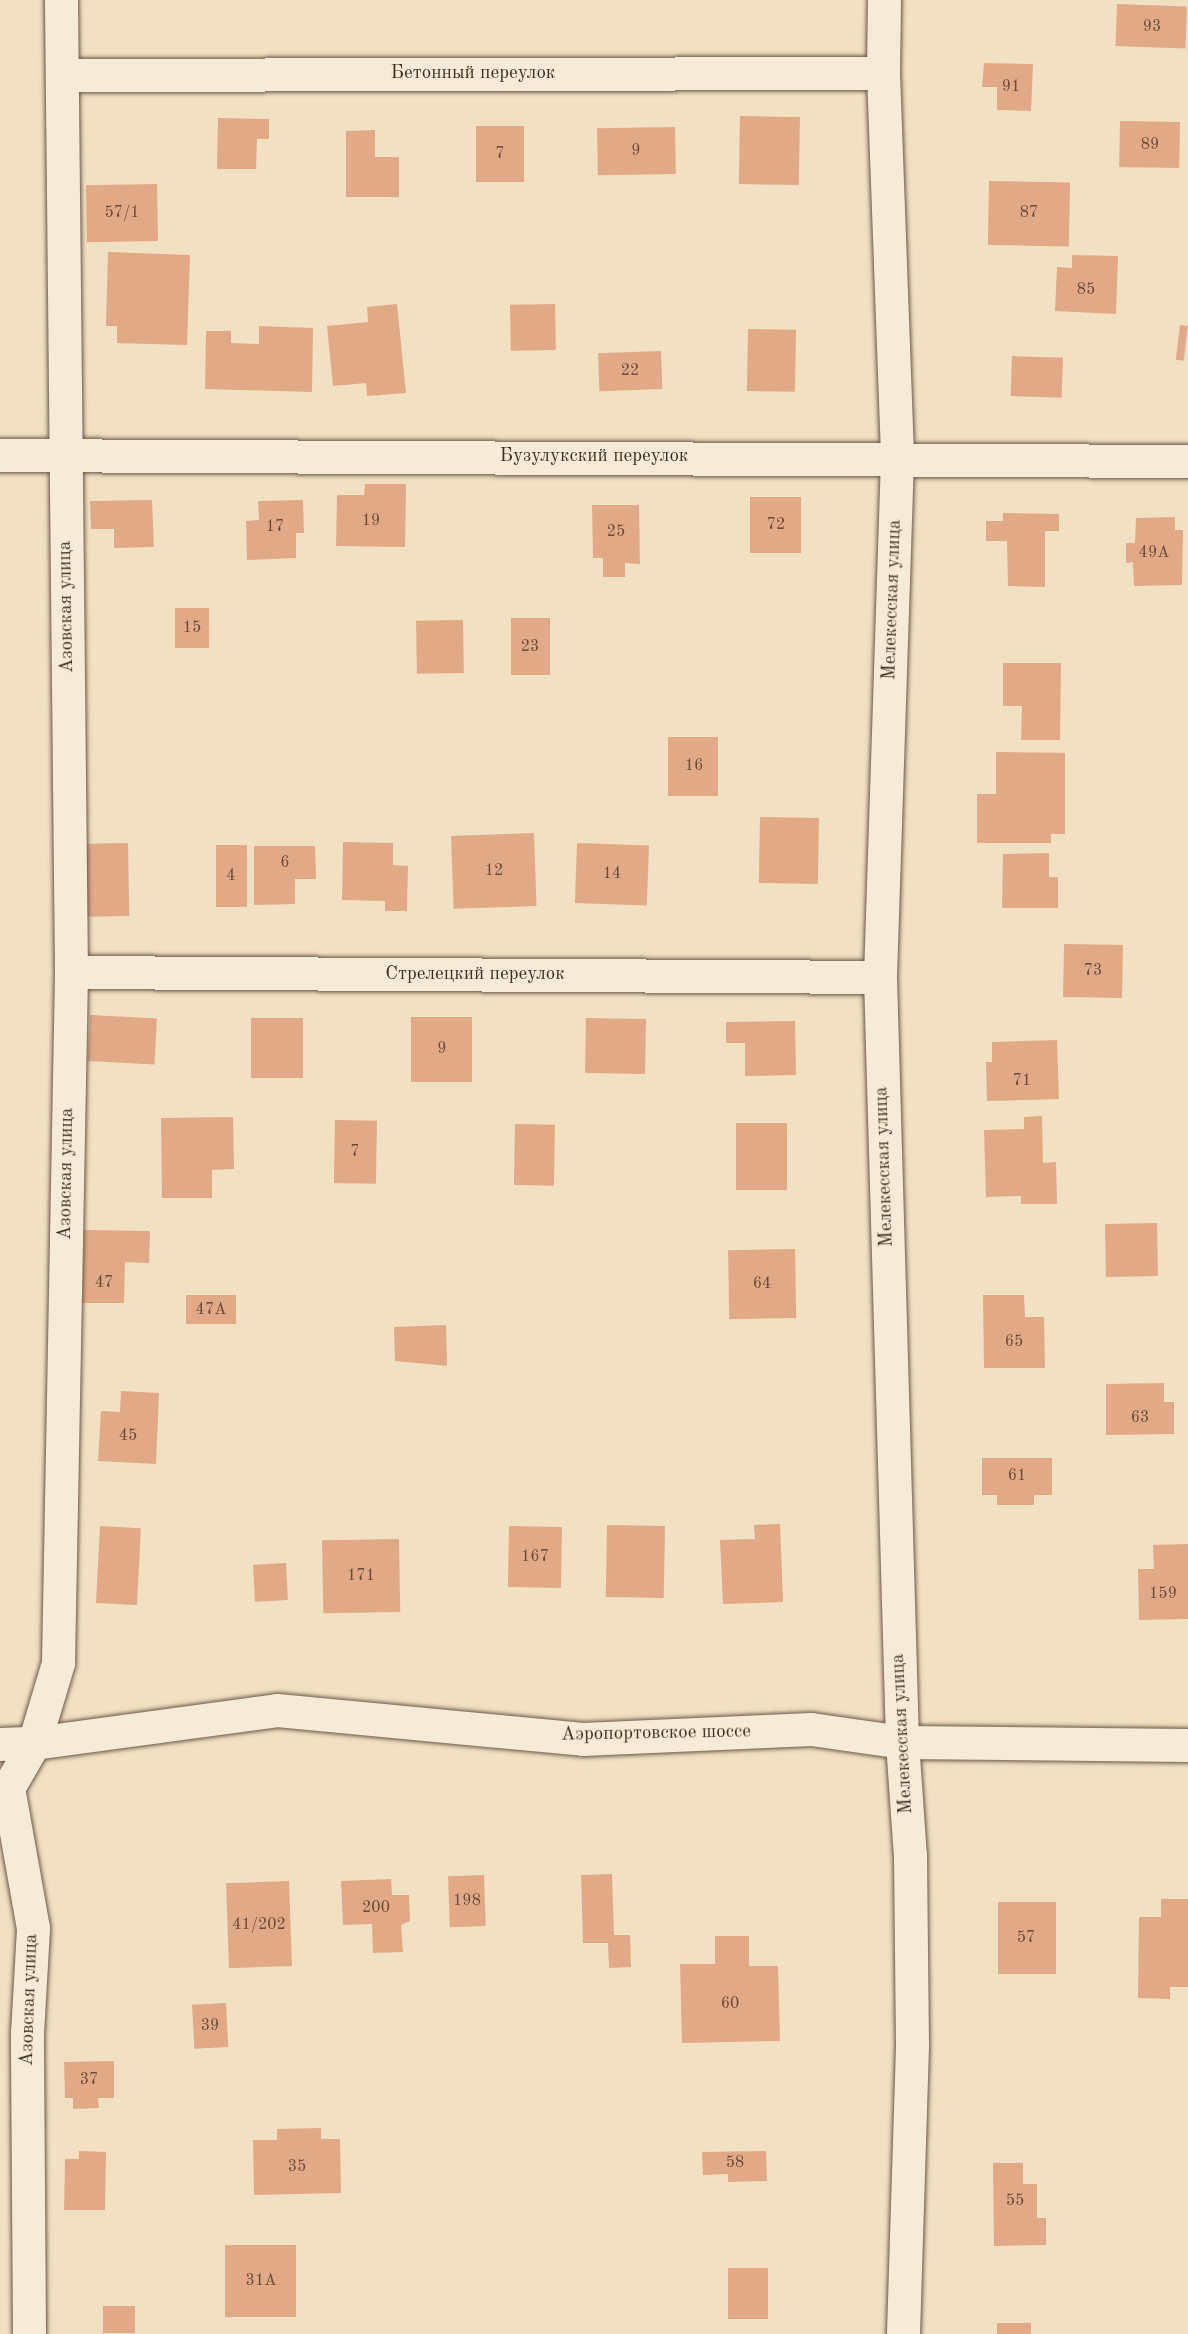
<!DOCTYPE html>
<meta charset="utf-8">
<style>
body{margin:0}
#map{position:relative;width:1188px;height:2334px;overflow:hidden;background:#f1e0c1;font-family:"Old Standard TT",serif}
div>[style]{position:absolute}
.building>*{inset:0;background:#e2a987;transform-origin:0 0}
.roads{filter:drop-shadow(0 0 2px #6c5948) drop-shadow(0 0 2px #6c5948)}
.minor>*{height:33px;margin:-16.5px;padding:0 16.5px;transform-origin:16.5px;border-radius:16.5px;background:#f6ebd7}
span{translate:-50% -50%;white-space:nowrap;text-align:center;line-height:1.15;-webkit-text-stroke:6px #f6ebd7;paint-order:stroke}
.number-label{font-size:16px;color:#684b3a}
.number-label span{-webkit-text-stroke-width:0}
.street-label{font-size:19px;color:#402c20}
</style>
<div id="map">
<div class="building">
<div style="left:1117px;top:4px;width:70px;height:42px;rotate:2deg"></div>
<div style="clip-path:polygon(984px 63px,1033px 64px,1031px 111px,997px 110px,997px 87px,982px 87px)"></div>
<div style="left:740px;top:116px;width:60px;height:68px;rotate:1deg"></div>
<div style="clip-path:polygon(218px 118px,269px 119px,269px 139px,257px 139px,256px 169px,217px 169px)"></div>
<div style="left:1120px;top:121px;width:60px;height:46px;rotate:1deg"></div>
<div style="left:476px;top:126px;width:48px;height:56px"></div>
<div style="left:675px;top:127px;width:47px;height:78px;rotate:89deg"></div>
<div style="clip-path:polygon(375px 130px,375px 157px,399px 157px,399px 197px,346px 197px,346px 131px)"></div>
<div style="left:989px;top:181px;width:81px;height:64px;rotate:1deg"></div>
<div style="left:157px;top:184px;width:57px;height:71px;rotate:89deg"></div>
<div style="clip-path:polygon(108px 252px,190px 255px,187px 345px,117px 343px,117px 326px,106px 326px)"></div>
<div style="clip-path:polygon(1072px 255px,1118px 256px,1116px 314px,1055px 311px,1057px 267px,1072px 268px)"></div>
<div style="clip-path:polygon(397px 304px,406px 393px,367px 396px,366px 383px,333px 386px,327px 326px,368px 322px,367px 307px)"></div>
<div style="left:555px;top:304px;width:46px;height:45px;rotate:89deg"></div>
<div style="left:1180px;top:325px;width:8px;height:35px;rotate:7deg"></div>
<div style="clip-path:polygon(259px 326px,313px 328px,312px 392px,205px 389px,206px 331px,231px 331px,231px 343px,259px 344px)"></div>
<div style="left:748px;top:329px;width:48px;height:62px;rotate:1deg"></div>
<div style="left:661px;top:351px;width:38px;height:63px;rotate:88deg"></div>
<div style="left:1012px;top:356px;width:51px;height:40px;rotate:2deg"></div>
<div style="clip-path:polygon(365px 484px,406px 484px,405px 547px,336px 546px,337px 495px,364px 495px)"></div>
<div style="left:750px;top:497px;width:51px;height:56px"></div>
<div style="clip-path:polygon(152px 500px,154px 547px,114px 548px,114px 529px,91px 529px,90px 501px)"></div>
<div style="clip-path:polygon(303px 500px,304px 533px,296px 533px,296px 558px,247px 560px,246px 521px,259px 520px,258px 501px)"></div>
<div style="clip-path:polygon(592px 505px,639px 505px,640px 564px,625px 563px,625px 577px,603px 577px,603px 558px,593px 558px)"></div>
<div style="clip-path:polygon(1003px 513px,1059px 514px,1059px 531px,1045px 531px,1045px 587px,1008px 586px,1007px 541px,986px 541px,986px 521px,1003px 521px)"></div>
<div style="clip-path:polygon(1175px 517px,1175px 530px,1183px 530px,1182px 585px,1134px 586px,1133px 562px,1126px 563px,1126px 543px,1135px 543px,1136px 518px)"></div>
<div style="left:175px;top:608px;width:34px;height:40px"></div>
<div style="left:511px;top:618px;width:39px;height:57px"></div>
<div style="left:463px;top:620px;width:53px;height:47px;rotate:89deg"></div>
<div style="clip-path:polygon(1003px 663px,1061px 663px,1060px 740px,1021px 740px,1022px 706px,1003px 706px)"></div>
<div style="left:668px;top:737px;width:50px;height:59px"></div>
<div style="clip-path:polygon(996px 752px,1065px 753px,1065px 834px,1051px 834px,1051px 843px,977px 843px,977px 794px,996px 794px)"></div>
<div style="left:760px;top:817px;width:59px;height:66px;rotate:1deg"></div>
<div style="left:534px;top:833px;width:73px;height:83px;rotate:88deg"></div>
<div style="clip-path:polygon(343px 842px,393px 843px,393px 865px,408px 866px,407px 911px,385px 911px,385px 901px,342px 900px)"></div>
<div style="left:128px;top:843px;width:73px;height:43px;rotate:89deg"></div>
<div style="left:577px;top:843px;width:72px;height:60px;rotate:2deg"></div>
<div style="left:216px;top:845px;width:31px;height:62px"></div>
<div style="clip-path:polygon(254px 846px,315px 846px,316px 879px,295px 879px,295px 904px,254px 905px)"></div>
<div style="clip-path:polygon(1049px 853px,1049px 877px,1058px 877px,1058px 908px,1002px 908px,1003px 854px)"></div>
<div style="left:1064px;top:944px;width:59px;height:53px;rotate:1deg"></div>
<div style="left:90px;top:1015px;width:67px;height:46px;rotate:3deg"></div>
<div style="left:411px;top:1017px;width:61px;height:65px"></div>
<div style="left:251px;top:1018px;width:52px;height:60px"></div>
<div style="left:586px;top:1018px;width:60px;height:55px;rotate:1deg"></div>
<div style="clip-path:polygon(795px 1021px,796px 1075px,745px 1076px,745px 1043px,726px 1043px,726px 1022px)"></div>
<div style="clip-path:polygon(1057px 1040px,1059px 1099px,987px 1101px,986px 1062px,992px 1062px,992px 1042px)"></div>
<div style="clip-path:polygon(1042px 1116px,1043px 1163px,1056px 1162px,1057px 1204px,1021px 1204px,1021px 1196px,986px 1197px,984px 1130px,1024px 1129px,1024px 1117px)"></div>
<div style="clip-path:polygon(233px 1117px,234px 1169px,212px 1170px,212px 1198px,162px 1198px,161px 1118px)"></div>
<div style="left:335px;top:1120px;width:42px;height:63px;rotate:1deg"></div>
<div style="left:787px;top:1123px;width:67px;height:51px;rotate:90deg"></div>
<div style="left:515px;top:1124px;width:40px;height:61px;rotate:1deg"></div>
<div style="left:1157px;top:1223px;width:53px;height:52px;rotate:89deg"></div>
<div style="clip-path:polygon(84px 1230px,150px 1231px,149px 1263px,125px 1262px,124px 1303px,82px 1303px)"></div>
<div style="left:795px;top:1249px;width:69px;height:67px;rotate:89deg"></div>
<div style="left:186px;top:1295px;width:50px;height:29px"></div>
<div style="clip-path:polygon(983px 1295px,1024px 1295px,1025px 1317px,1044px 1317px,1045px 1368px,984px 1368px)"></div>
<div style="clip-path:polygon(446px 1325px,447px 1366px,395px 1361px,394px 1327px)"></div>
<div style="clip-path:polygon(1164px 1383px,1164px 1402px,1174px 1402px,1174px 1434px,1106px 1435px,1106px 1384px)"></div>
<div style="clip-path:polygon(121px 1391px,159px 1393px,156px 1464px,98px 1461px,101px 1411px,120px 1412px)"></div>
<div style="clip-path:polygon(982px 1458px,1052px 1458px,1052px 1495px,1034px 1495px,1034px 1505px,997px 1505px,997px 1495px,982px 1495px)"></div>
<div style="clip-path:polygon(780px 1524px,783px 1602px,723px 1604px,720px 1540px,755px 1539px,754px 1525px)"></div>
<div style="left:607px;top:1525px;width:58px;height:72px;rotate:1deg"></div>
<div style="left:100px;top:1526px;width:41px;height:77px;rotate:3deg"></div>
<div style="left:509px;top:1526px;width:53px;height:61px;rotate:1deg"></div>
<div style="left:399px;top:1539px;width:73px;height:77px;rotate:89deg"></div>
<div style="clip-path:polygon(1188px 1544px,1188px 1619px,1139px 1620px,1138px 1569px,1154px 1569px,1153px 1545px)"></div>
<div style="left:286px;top:1563px;width:37px;height:33px;rotate:87deg"></div>
<div style="clip-path:polygon(612px 1874px,614px 1935px,630px 1935px,631px 1967px,609px 1968px,608px 1943px,583px 1943px,581px 1875px)"></div>
<div style="left:484px;top:1875px;width:51px;height:36px;rotate:88deg"></div>
<div style="clip-path:polygon(391px 1879px,392px 1895px,409px 1895px,410px 1921px,401px 1925px,403px 1952px,373px 1953px,372px 1924px,343px 1925px,341px 1881px)"></div>
<div style="left:289px;top:1881px;width:85px;height:63px;rotate:88deg"></div>
<div style="clip-path:polygon(1161px 1899px,1188px 1899px,1188px 1987px,1170px 1987px,1170px 1999px,1138px 1998px,1139px 1917px,1161px 1917px)"></div>
<div style="left:998px;top:1902px;width:58px;height:72px"></div>
<div style="clip-path:polygon(715px 1936px,749px 1936px,749px 1966px,778px 1966px,780px 2041px,682px 2043px,680px 1964px,715px 1964px)"></div>
<div style="left:226px;top:2003px;width:44px;height:34px;rotate:87deg"></div>
<div style="clip-path:polygon(114px 2061px,114px 2098px,98px 2098px,99px 2108px,73px 2109px,73px 2098px,65px 2098px,64px 2062px)"></div>
<div style="clip-path:polygon(321px 2128px,321px 2139px,340px 2139px,341px 2193px,254px 2195px,253px 2140px,277px 2140px,277px 2129px)"></div>
<div style="clip-path:polygon(79px 2151px,106px 2152px,105px 2210px,64px 2210px,65px 2159px,79px 2159px)"></div>
<div style="clip-path:polygon(766px 2151px,767px 2181px,728px 2182px,728px 2174px,703px 2175px,702px 2152px)"></div>
<div style="clip-path:polygon(993px 2163px,1023px 2163px,1023px 2184px,1037px 2184px,1037px 2218px,1046px 2218px,1046px 2245px,994px 2246px)"></div>
<div style="left:296px;top:2245px;width:72px;height:71px;rotate:90deg"></div>
<div style="left:728px;top:2268px;width:40px;height:51px"></div>
<div style="left:103px;top:2306px;width:32px;height:27px"></div>
<div style="left:997px;top:2323px;width:34px;height:11px"></div>
</div>
<div class="roads">
<div class="minor">
<div style="left:884px;top:0;width:73px;rotate:90.8deg"></div>
<div style="left:883px;top:73px;width:385px;rotate:87.9deg"></div>
<div style="left:897px;top:458px;width:519px;rotate:91.88deg"></div>
<div style="left:880px;top:977px;width:765px;rotate:88.35deg"></div>
<div style="left:902px;top:1742px;width:113px;rotate:86deg"></div>
<div style="left:910px;top:1855px;width:191px;rotate:89.4deg"></div>
<div style="left:912px;top:2046px;width:288px;rotate:91.8deg"></div>
<div style="left:64px;top:75px;width:819px;rotate:-0.14deg"></div>
<div style="left:0;top:455px;width:1188px;rotate:0.29deg"></div>
<div style="left:71px;top:972px;width:809px;rotate:0.35deg"></div>
<div style="left:0;top:1744px;width:34px;rotate:-2deg"></div>
<div style="left:34px;top:1743px;width:245px;rotate:-7.7deg"></div>
<div style="left:277px;top:1710px;width:307px;rotate:5.4deg"></div>
<div style="left:583px;top:1739px;width:228px;rotate:-2.5deg"></div>
<div style="left:811px;top:1729px;width:92px;rotate:8.1deg"></div>
<div style="left:902px;top:1742px;width:286px;rotate:0.6deg"></div>
<div style="left:29px;top:2334px;width:301px;rotate:-90.4deg"></div>
<div style="left:27px;top:2033px;width:105px;rotate:-86.7deg"></div>
<div style="left:33px;top:1928px;width:142px;rotate:-100.1deg"></div>
<div style="left:8px;top:1788px;width:52px;rotate:-60deg"></div>
<div style="left:34px;top:1743px;width:84px;rotate:-73.3deg"></div>
<div style="left:58px;top:1663px;width:691px;rotate:-88.92deg"></div>
<div style="left:71px;top:972px;width:972px;rotate:-90.59deg"></div>
</div>
</div>
<div class="number-label">
<span style="left:1152px;top:27px">93</span>
<span style="left:1011px;top:87px">91</span>
<span style="left:1150px;top:145px">89</span>
<span style="left:636px;top:151px">9</span>
<span style="left:500px;top:154px">7</span>
<span style="left:122px;top:213px">57/1</span>
<span style="left:1029px;top:213px">87</span>
<span style="left:1086px;top:290px">85</span>
<span style="left:630px;top:371px">22</span>
<span style="left:371px;top:521px">19</span>
<span style="left:776px;top:525px">72</span>
<span style="left:275px;top:527px">17</span>
<span style="left:616px;top:532px">25</span>
<span style="left:1154px;top:553px">49А</span>
<span style="left:192px;top:628px">15</span>
<span style="left:530px;top:647px">23</span>
<span style="left:694px;top:766px">16</span>
<span style="left:285px;top:863px">6</span>
<span style="left:494px;top:871px">12</span>
<span style="left:612px;top:874px">14</span>
<span style="left:231px;top:876px">4</span>
<span style="left:1093px;top:971px">73</span>
<span style="left:442px;top:1049px">9</span>
<span style="left:1022px;top:1081px">71</span>
<span style="left:355px;top:1152px">7</span>
<span style="left:104px;top:1283px">47</span>
<span style="left:762px;top:1284px">64</span>
<span style="left:211px;top:1310px">47А</span>
<span style="left:1014px;top:1342px">65</span>
<span style="left:1140px;top:1418px">63</span>
<span style="left:128px;top:1436px">45</span>
<span style="left:1017px;top:1476px">61</span>
<span style="left:535px;top:1557px">167</span>
<span style="left:361px;top:1576px">171</span>
<span style="left:1163px;top:1594px">159</span>
<span style="left:467px;top:1901px">198</span>
<span style="left:376px;top:1908px">200</span>
<span style="left:259px;top:1925px">41/202</span>
<span style="left:1026px;top:1938px">57</span>
<span style="left:730px;top:2004px">60</span>
<span style="left:210px;top:2026px">39</span>
<span style="left:89px;top:2080px">37</span>
<span style="left:735px;top:2163px">58</span>
<span style="left:297px;top:2167px">35</span>
<span style="left:1015px;top:2201px">55</span>
<span style="left:261px;top:2281px">31А</span>
</div>
<div class="street-label">
<span style="left:473px;top:74px">Бетонный переулок</span>
<span style="left:594px;top:457px">Бузулукский переулок</span>
<span style="left:893px;top:600px;rotate:-88deg">Мелекесская улица</span>
<span style="left:67px;top:607px;rotate:-91deg">Азовская улица</span>
<span style="left:475px;top:975px">Стрелецкий переулок</span>
<span style="left:885px;top:1167px;rotate:-92deg">Мелекесская улица</span>
<span style="left:67px;top:1174px;rotate:-89deg">Азовская улица</span>
<span style="left:656px;top:1734px;rotate:-1deg">Аэропортовское шоссе</span>
<span style="left:903px;top:1734px;rotate:-93deg">Мелекесская улица</span>
<span style="left:30px;top:2000px;rotate:-88deg">Азовская улица</span>
</div>
</div>
